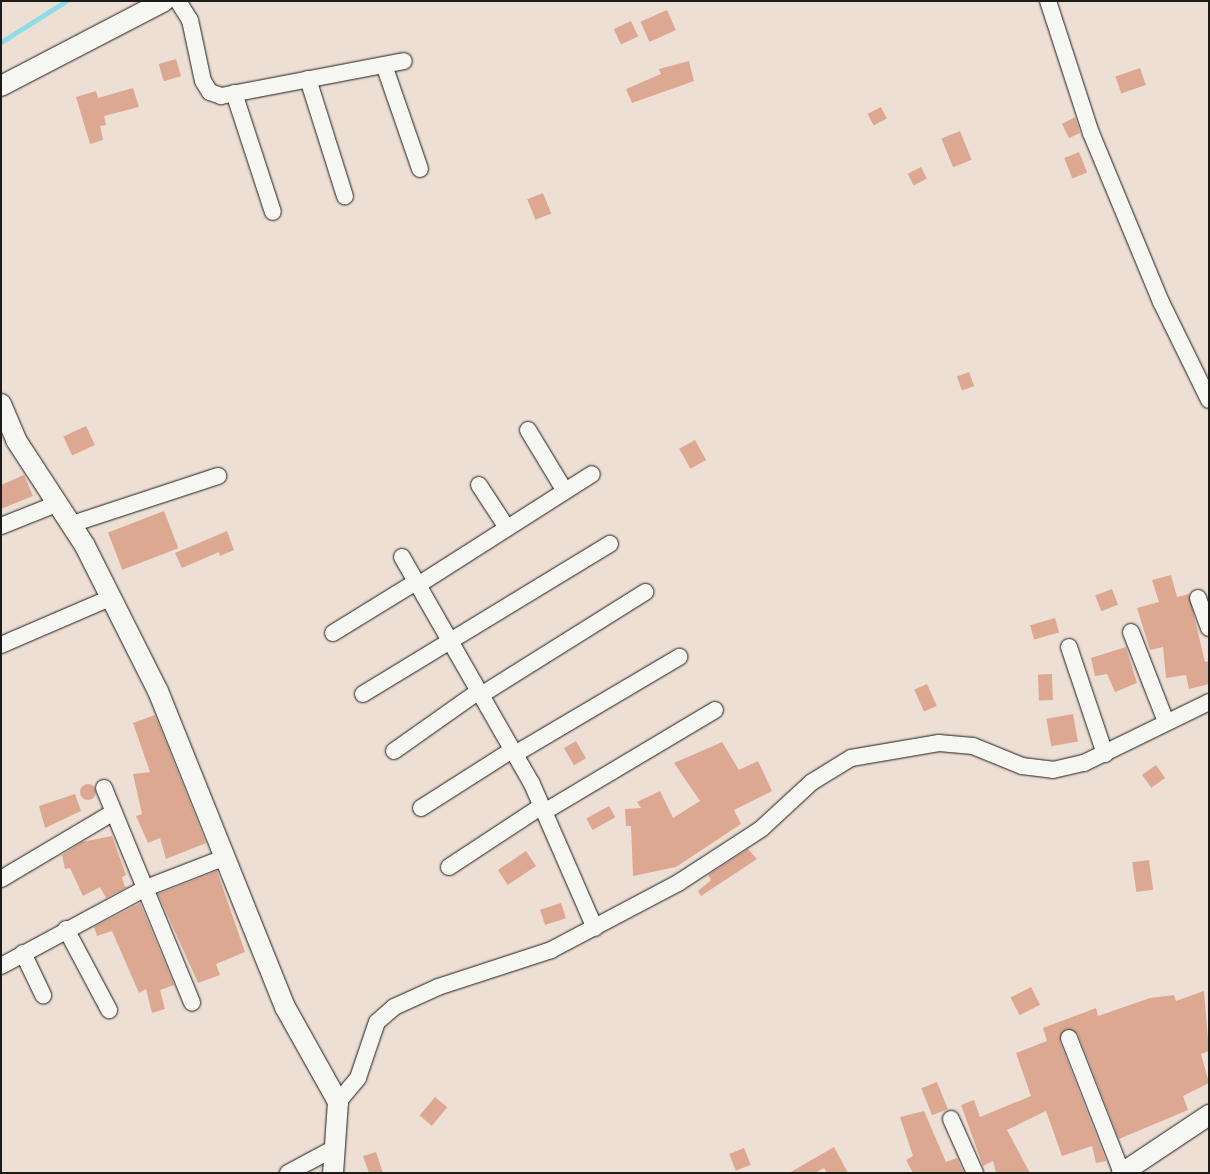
<!DOCTYPE html>
<style>
body{margin:0}
#map{position:relative;width:1210px;height:1174px;overflow:hidden;background:#eedfd5;font-family:Sriracha,sans-serif}
div>[style]{position:absolute}
.stream>*{height:5px;margin:-2.5px;padding:0 2.5px;transform-origin:2.5px;border-radius:2.5px;background:#8cdde5}
.building>*{inset:0;background:#dda892;transform-origin:0 0}
.round{border-radius:50%}
.roads{filter:drop-shadow(0 0 1px #1c1c1c) drop-shadow(0 0 1px #1c1c1c)}
.minor>*{height:16px;margin:-8px;padding:0 8px;transform-origin:8px;border-radius:8px;background:#f6f6f2}
.tertiary>*{height:20px;margin:-10px;padding:0 10px;transform-origin:10px;border-radius:10px;background:#f6f6f2}
span{translate:-50% -50%;white-space:nowrap;text-align:center;line-height:1.15;-webkit-text-stroke:4.5px #f6f6f2;paint-order:stroke}
.frame{position:absolute;inset:0;border:2px solid #1c1c1c;pointer-events:none}
</style>
<div id="map">
<div class="stream">
<div style="left:1px;top:42px;width:77px;rotate:-32.2deg"></div>
</div>
<div class="building">
<div style="left:667px;top:10px;width:22px;height:29px;rotate:66deg"></div>
<div style="left:631px;top:21px;width:17px;height:19px;rotate:65deg"></div>
<div style="left:176px;top:59px;width:18px;height:18px;rotate:74deg"></div>
<div style="clip-path:polygon(689px 61px,694px 81px,632px 103px,626px 89px,661px 74px,659px 69px)"></div>
<div style="left:1140px;top:68px;width:18px;height:26px;rotate:71deg"></div>
<div style="clip-path:polygon(133px 88px,139px 107px,104px 116px,106px 125px,100px 126px,103px 140px,90px 144px,76px 97px,96px 91px,98px 98px)"></div>
<div style="left:881px;top:107px;width:13px;height:15px;rotate:63deg"></div>
<div style="clip-path:polygon(1075px 117px,1080px 133px,1069px 138px,1062px 124px)"></div>
<div style="left:960px;top:131px;width:31px;height:20px;rotate:68deg"></div>
<div style="left:1079px;top:152px;width:22px;height:16px;rotate:68deg"></div>
<div style="left:921px;top:167px;width:13px;height:15px;rotate:63deg"></div>
<div style="left:543px;top:193px;width:22px;height:17px;rotate:68deg"></div>
<div style="left:969px;top:372px;width:15px;height:13px;rotate:70deg"></div>
<div style="left:86px;top:426px;width:21px;height:25px;rotate:65deg"></div>
<div style="left:695px;top:440px;width:23px;height:18px;rotate:61deg"></div>
<div style="clip-path:polygon(24px 475px,33px 496px,1px 509px,1px 485px)"></div>
<div style="left:164px;top:511px;width:40px;height:60px;rotate:69deg"></div>
<div style="clip-path:polygon(227px 531px,234px 550px,220px 556px,219px 552px,182px 568px,175px 553px)"></div>
<div style="clip-path:polygon(1171px 575px,1177px 597px,1189px 594px,1205px 662px,1209px 661px,1209px 684px,1189px 689px,1186px 675px,1166px 678px,1163px 647px,1150px 650px,1137px 608px,1159px 602px,1152px 580px)"></div>
<div style="left:1112px;top:589px;width:17px;height:18px;rotate:69deg"></div>
<div style="left:1055px;top:618px;width:15px;height:26px;rotate:74deg"></div>
<div style="clip-path:polygon(1126px 647px,1137px 683px,1115px 692px,1107px 674px,1095px 676px,1091px 658px)"></div>
<div style="left:1052px;top:674px;width:26px;height:14px;rotate:88deg"></div>
<div style="left:927px;top:684px;width:24px;height:14px;rotate:66deg"></div>
<div style="left:1073px;top:714px;width:28px;height:27px;rotate:80deg"></div>
<div style="clip-path:polygon(155px 715px,206px 843px,166px 859px,160px 838px,148px 843px,136px 816px,142px 814px,133px 774px,150px 772px,133px 723px)"></div>
<div style="left:576px;top:741px;width:20px;height:14px;rotate:60deg"></div>
<div style="clip-path:polygon(722px 742px,739px 770px,758px 761px,772px 791px,734px 810px,741px 824px,676px 867px,633px 876px,631px 826px,626px 826px,625px 809px,641px 808px,637px 802px,660px 791px,673px 818px,700px 801px,674px 763px)"></div>
<div style="left:1156px;top:765px;width:16px;height:17px;rotate:55deg"></div>
<div class="round" style="left:80px;top:784px;width:16px;height:16px"></div>
<div style="clip-path:polygon(75px 794px,81px 811px,45px 828px,39px 806px)"></div>
<div style="left:609px;top:806px;width:13px;height:26px;rotate:61deg"></div>
<div style="clip-path:polygon(112px 836px,126px 875px,122px 877px,125px 887px,129px 886px,106px 898px,100px 887px,83px 896px,70px 868px,65px 869px,62px 855px,82px 842px)"></div>
<div style="clip-path:polygon(748px 849px,757px 859px,701px 896px,698px 891px,711px 880px,708px 875px)"></div>
<div style="left:526px;top:851px;width:18px;height:34px;rotate:56deg"></div>
<div style="left:1149px;top:860px;width:30px;height:17px;rotate:82deg"></div>
<div style="clip-path:polygon(217px 871px,245px 952px,216px 964px,220px 975px,198px 983px,158px 894px)"></div>
<div style="clip-path:polygon(140px 903px,174px 985px,160px 990px,165px 1009px,152px 1013px,146px 989px,139px 993px,112px 931px,97px 936px,94px 927px)"></div>
<div style="left:561px;top:903px;width:16px;height:22px;rotate:72deg"></div>
<div style="left:1031px;top:987px;width:20px;height:23px;rotate:63deg"></div>
<div style="clip-path:polygon(1204px 991px,1209px 1051px,1201px 1054px,1209px 1083px,1183px 1096px,1188px 1110px,1119px 1139px,1078px 1034px,1066px 1029px,1060px 1042px,1106px 1161px,1096px 1163px,1092px 1146px,1062px 1156px,1046px 1111px,1007px 1130px,1030px 1173px,996px 1173px,993px 1161px,983px 1166px,961px 1105px,974px 1100px,980px 1117px,1031px 1096px,1016px 1053px,1047px 1041px,1043px 1028px,1096px 1008px,1098px 1016px,1150px 998px,1174px 995px,1176px 1001px)"></div>
<div style="left:937px;top:1082px;width:29px;height:17px;rotate:68deg"></div>
<div style="left:435px;top:1097px;width:16px;height:24px;rotate:40deg"></div>
<div style="clip-path:polygon(924px 1111px,946px 1162px,957px 1158px,964px 1173px,913px 1173px,906px 1160px,913px 1156px,900px 1117px)"></div>
<div style="clip-path:polygon(834px 1147px,848px 1173px,827px 1173px,824px 1168px,815px 1173px,789px 1173px)"></div>
<div style="left:744px;top:1148px;width:18px;height:16px;rotate:68deg"></div>
<div style="clip-path:polygon(376px 1152px,383px 1173px,369px 1173px,363px 1156px)"></div>
</div>
<div class="roads">
<div class="minor">
<div style="left:178px;top:1px;width:22px;rotate:58deg"></div>
<div style="left:190px;top:20px;width:62px;rotate:78deg"></div>
<div style="left:203px;top:81px;width:13px;rotate:58deg"></div>
<div style="left:210px;top:92px;width:12px;rotate:20deg"></div>
<div style="left:221px;top:96px;width:186px;rotate:-10.8deg"></div>
<div style="left:1048px;top:1px;width:139px;rotate:72deg"></div>
<div style="left:1091px;top:133px;width:183px;rotate:67.5deg"></div>
<div style="left:1161px;top:302px;width:109px;rotate:63.9deg"></div>
<div style="left:384px;top:65px;width:110px;rotate:70.9deg"></div>
<div style="left:308px;top:79px;width:123px;rotate:72.5deg"></div>
<div style="left:234px;top:93px;width:125px;rotate:71.9deg"></div>
<div style="left:528px;top:430px;width:71px;rotate:58.8deg"></div>
<div style="left:479px;top:485px;width:51px;rotate:56.9deg"></div>
<div style="left:72px;top:524px;width:154px;rotate:-18.2deg"></div>
<div style="left:1px;top:526px;width:62px;rotate:-21.6deg"></div>
<div style="left:402px;top:557px;width:262px;rotate:60.2deg"></div>
<div style="left:532px;top:784px;width:157px;rotate:66.4deg"></div>
<div style="left:418px;top:585px;width:206px;rotate:-32.5deg"></div>
<div style="left:1198px;top:598px;width:32px;rotate:70deg"></div>
<div style="left:1131px;top:632px;width:97px;rotate:68.7deg"></div>
<div style="left:333px;top:633px;width:97px;rotate:-31.6deg"></div>
<div style="left:1px;top:645px;width:119px;rotate:-23.3deg"></div>
<div style="left:1069px;top:647px;width:113px;rotate:71.4deg"></div>
<div style="left:363px;top:694px;width:289px;rotate:-31.3deg"></div>
<div style="left:481px;top:695px;width:194px;rotate:-32.1deg"></div>
<div style="left:394px;top:751px;width:104px;rotate:-35.2deg"></div>
<div style="left:515px;top:754px;width:191px;rotate:-30.6deg"></div>
<div style="left:104px;top:788px;width:232px;rotate:67.7deg"></div>
<div style="left:421px;top:808px;width:108px;rotate:-32.5deg"></div>
<div style="left:544px;top:812px;width:199px;rotate:-30.8deg"></div>
<div style="left:449px;top:867px;width:111px;rotate:-33.3deg"></div>
<div style="left:1px;top:879px;width:131px;rotate:-30.7deg"></div>
<div style="left:66px;top:929px;width:92px;rotate:62deg"></div>
<div style="left:23px;top:953px;width:47px;rotate:64.5deg"></div>
<div style="left:1px;top:966px;width:165px;rotate:-28.3deg"></div>
<div style="left:146px;top:888px;width:86px;rotate:-21.2deg"></div>
<div style="left:1069px;top:1038px;width:145px;rotate:68.6deg"></div>
<div style="left:338px;top:1102px;width:31px;rotate:-50deg"></div>
<div style="left:358px;top:1078px;width:59px;rotate:-71.3deg"></div>
<div style="left:377px;top:1022px;width:23px;rotate:-41deg"></div>
<div style="left:394px;top:1007px;width:48px;rotate:-24.4deg"></div>
<div style="left:438px;top:987px;width:119px;rotate:-18.1deg"></div>
<div style="left:551px;top:950px;width:144px;rotate:-27.8deg"></div>
<div style="left:678px;top:883px;width:99px;rotate:-33deg"></div>
<div style="left:761px;top:829px;width:69px;rotate:-42.7deg"></div>
<div style="left:812px;top:782px;width:46px;rotate:-31.6deg"></div>
<div style="left:851px;top:758px;width:89px;rotate:-9.7deg"></div>
<div style="left:939px;top:743px;width:34px;rotate:5deg"></div>
<div style="left:973px;top:746px;width:53px;rotate:22.2deg"></div>
<div style="left:1022px;top:766px;width:31px;rotate:7deg"></div>
<div style="left:1053px;top:770px;width:32px;rotate:-13deg"></div>
<div style="left:1084px;top:763px;width:139px;rotate:-26deg"></div>
<div style="left:951px;top:1119px;width:59px;rotate:66deg"></div>
<div style="left:288px;top:1173px;width:49px;rotate:-28.1deg"></div>
</div>
<div class="tertiary">
<div style="left:1px;top:86px;width:184px;rotate:-27.5deg"></div>
<div style="left:1px;top:404px;width:39px;rotate:67deg"></div>
<div style="left:16px;top:440px;width:126px;rotate:56.9deg"></div>
<div style="left:85px;top:546px;width:162px;rotate:63.3deg"></div>
<div style="left:158px;top:691px;width:341px;rotate:68.1deg"></div>
<div style="left:285px;top:1007px;width:109px;rotate:60.8deg"></div>
<div style="left:338px;top:1102px;width:71px;rotate:94deg"></div>
<div style="left:1122px;top:1173px;width:105px;rotate:-33.7deg"></div>
</div>
</div>
<div class="frame"></div>
</div>
